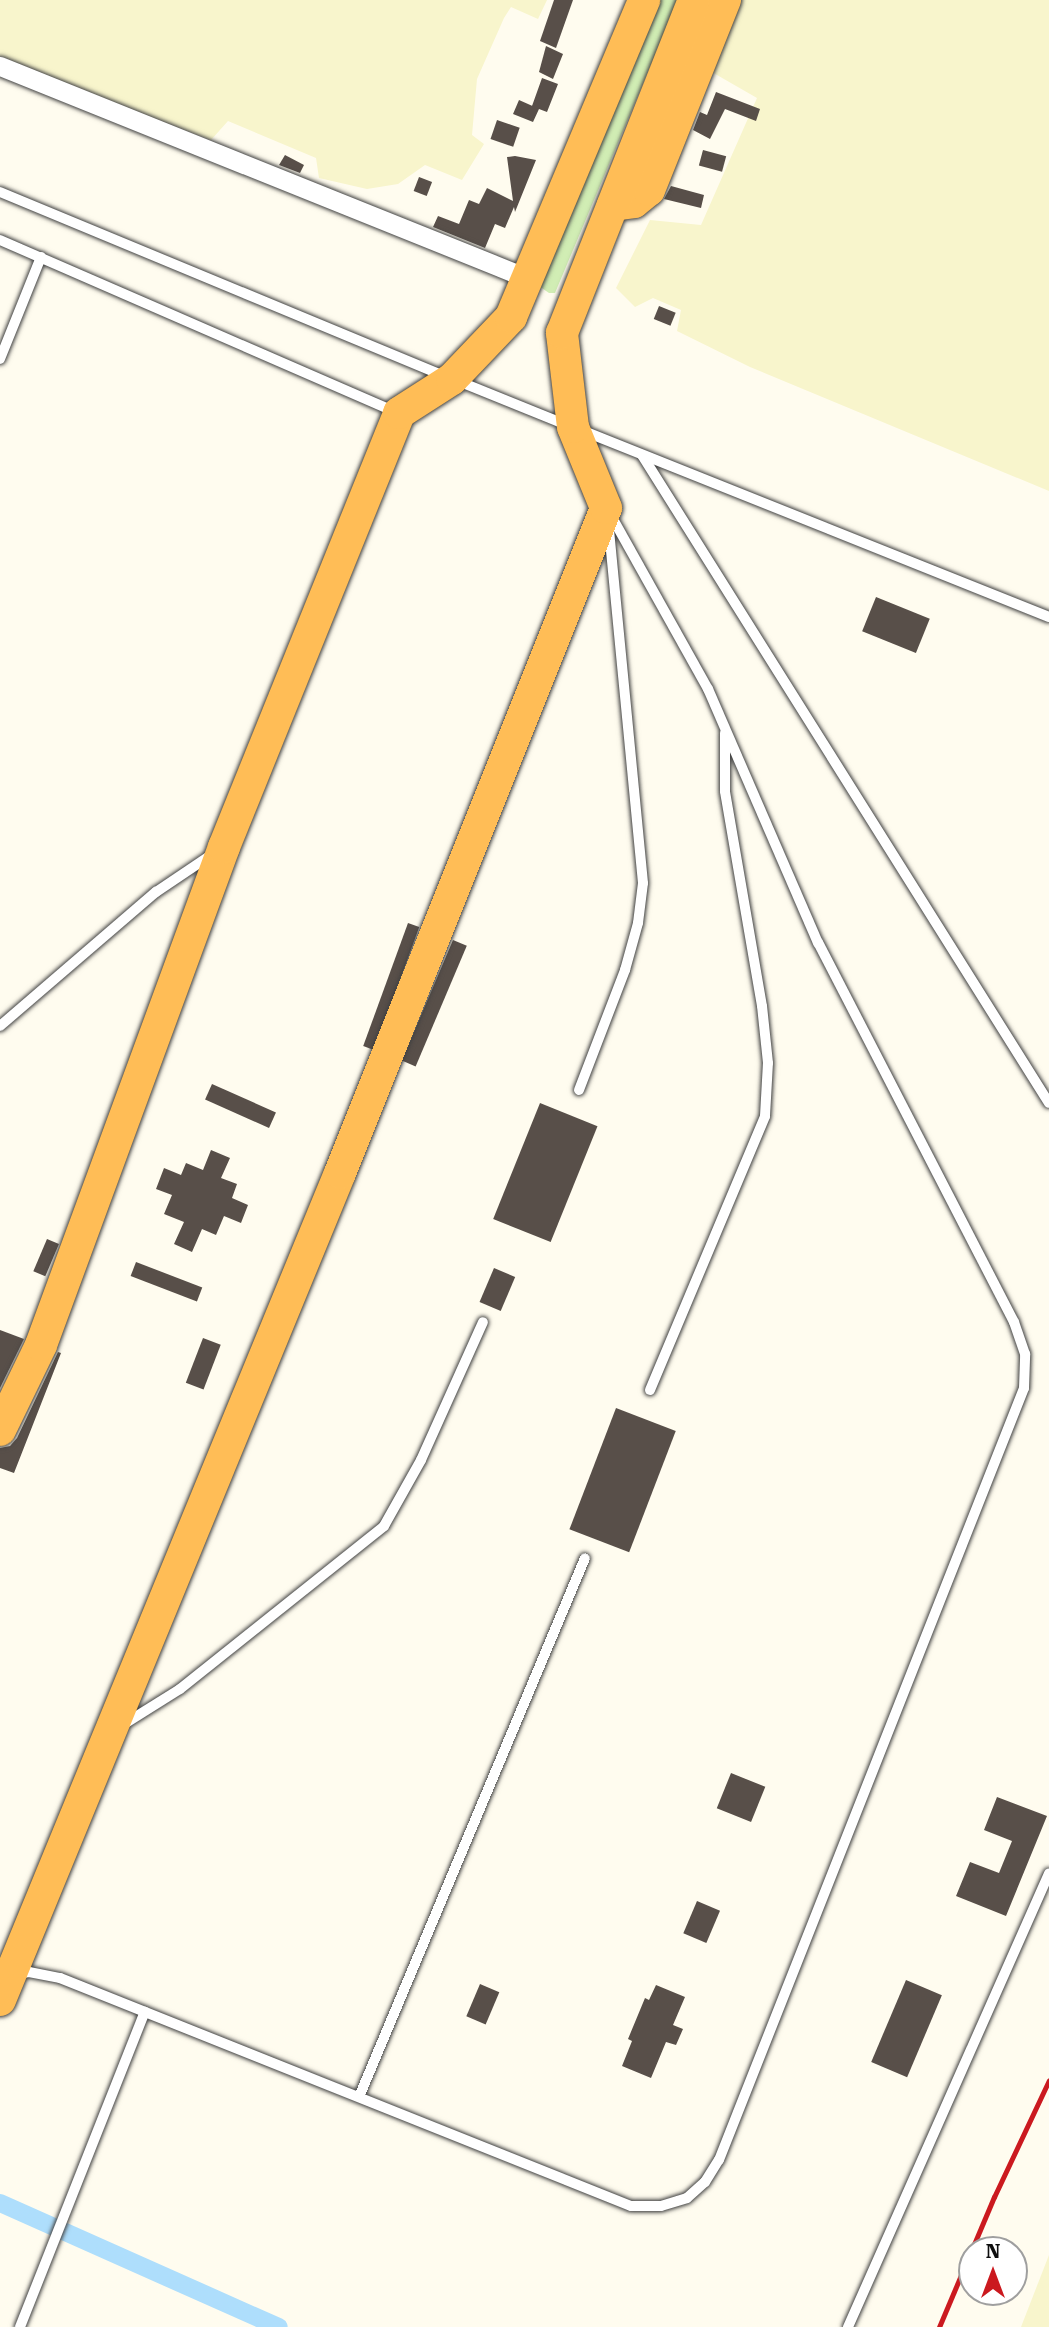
<!DOCTYPE html>
<style>
body{margin:0}
#map{position:relative;width:1049px;height:2327px;overflow:hidden;background:#fffcef;font-family:"Roboto Serif",serif}
div>[style]{position:absolute}
.farmland>*{inset:0;background:#f8f5cc}
.green>*{inset:0;background:#d1edb4}
.canal>*{height:18px;margin:-9px;padding:0 9px;transform-origin:9px;border-radius:9px;background:#aedefc}
.building>*{inset:0;background:#584f49;transform-origin:0 0}
.roads{filter:drop-shadow(0 0 2px #414141) drop-shadow(0 0 2px #414141)}
.service>*{height:10px;margin:-5px;padding:0 5px;transform-origin:5px;border-radius:5px;background:#fff}
.minor>*{height:19px;margin:-9.5px;padding:0 9.5px;transform-origin:9.5px;border-radius:9.5px;background:#fff}
.trunk>*{height:32px;margin:-16px;padding:0 16px;transform-origin:16px;border-radius:16px;background:#ffbd56}
.rail>*{height:5px;margin:-2.5px;padding:0 2.5px;transform-origin:2.5px;border-radius:2.5px;background:#cb191f}
span{translate:-50% -50%;white-space:nowrap;text-align:center;line-height:1.15;-webkit-text-stroke:7px #fff;paint-order:stroke}
.north{position:absolute;left:958px;top:2236px;width:70px;height:70px;box-sizing:border-box;background:#fff;border:2px solid #9f9f9f;border-radius:50%;rotate:0deg;font-size:19px;font-weight:700;line-height:28px;text-align:center;color:#0e0e0e}
.north::after{content:'';display:block;margin:auto;width:24px;height:32px;background:#cb191f;clip-path:polygon(50% 0,100% 100%,50% 72%,0 100%)}
</style>
<div id="map">
<div class="farmland">
<div style="clip-path:polygon(0 0,547px 0,538px 19px,511px 7px,504px 18px,477px 79px,472px 135px,484px 144px,462px 180px,425px 165px,398px 184px,367px 189px,319px 178px,316px 158px,228px 121px,211px 140px,78px 90px,0 56px)"></div>
<div style="clip-path:polygon(739px 0,1049px 0,1049px 491px,750px 367px,677px 331px,681px 310px,653px 298px,635px 307px,616px 288px,650px 220px,701px 225px,757px 98px,710px 71px)"></div>
<div style="clip-path:polygon(1049px 2255px,1049px 2327px,1021px 2327px)"></div>
</div>
<div class="green">
<div style="clip-path:polygon(659px 0,678px 0,555px 293px,549px 293px,539px 286px)"></div>
</div>
<div class="canal">
<div style="left:0;top:2203px;width:305px;rotate:24deg"></div>
</div>
<div class="building">
<div style="clip-path:polygon(554px 0,573px 0,556px 48px,540px 41px)"></div>
<div style="clip-path:polygon(546px 46px,563px 54px,553px 79px,539px 72px)"></div>
<div style="clip-path:polygon(542px 78px,558px 84px,547px 112px,539px 109px,533px 122px,513px 114px,519px 100px,537px 108px,532px 106px)"></div>
<div style="clip-path:polygon(716px 92px,760px 109px,756px 121px,725px 109px,710px 139px,693px 130px,700px 112px,707px 115px)"></div>
<div style="left:497px;top:120px;width:24px;height:20px;rotate:19deg"></div>
<div style="left:703px;top:150px;width:24px;height:16px;rotate:15deg"></div>
<div style="clip-path:polygon(285px 155px,304px 165px,300px 173px,279px 165px)"></div>
<div style="clip-path:polygon(515px 156px,536px 160px,515px 212px,514px 207px,505px 228px,495px 224px,485px 248px,433px 227px,438px 216px,459px 224px,469px 200px,479px 204px,487px 188px,513px 201px,507px 157px)"></div>
<div style="left:419px;top:177px;width:14px;height:15px;rotate:21deg"></div>
<div style="clip-path:polygon(671px 186px,704px 195px,701px 208px,664px 199px)"></div>
<div style="left:659px;top:306px;width:18px;height:14px;rotate:22deg"></div>
<div style="left:876px;top:597px;width:58px;height:37px;rotate:22deg"></div>
<div style="left:408px;top:923px;width:12px;height:131px;rotate:20deg"></div>
<div style="left:453px;top:940px;width:15px;height:131px;rotate:23deg"></div>
<div style="left:212px;top:1084px;width:70px;height:17px;rotate:24deg"></div>
<div style="left:540px;top:1103px;width:62px;height:125px;rotate:22deg"></div>
<div style="clip-path:polygon(211px 1150px,230px 1158px,221px 1178px,237px 1184px,232px 1198px,248px 1205px,241px 1223px,224px 1216px,216px 1235px,202px 1229px,192px 1252px,174px 1244px,184px 1222px,164px 1214px,172px 1195px,156px 1189px,164px 1168px,181px 1175px,186px 1163px,203px 1170px)"></div>
<div style="left:47px;top:1239px;width:13px;height:35px;rotate:23deg"></div>
<div style="left:136px;top:1262px;width:71px;height:15px;rotate:21deg"></div>
<div style="left:494px;top:1268px;width:23px;height:37px;rotate:23deg"></div>
<div style="clip-path:polygon(0 1330px,24px 1339px,0 1388px)"></div>
<div style="left:203px;top:1338px;width:19px;height:48px;rotate:21deg"></div>
<div style="clip-path:polygon(58px 1352px,61px 1353px,14px 1473px,0 1468px,0 1448px,10px 1446px,17px 1438px)"></div>
<div style="left:616px;top:1408px;width:64px;height:130px;rotate:21deg"></div>
<div style="left:731px;top:1773px;width:37px;height:38px;rotate:22deg"></div>
<div style="clip-path:polygon(997px 1797px,1047px 1816px,1006px 1916px,956px 1896px,970px 1862px,999px 1873px,1012px 1841px,984px 1830px)"></div>
<div style="left:697px;top:1901px;width:25px;height:35px;rotate:23deg"></div>
<div style="left:906px;top:1980px;width:39px;height:89px;rotate:23deg"></div>
<div style="left:480px;top:1984px;width:21px;height:35px;rotate:23deg"></div>
<div style="clip-path:polygon(656px 1985px,685px 1997px,673px 2025px,683px 2029px,676px 2045px,666px 2042px,651px 2078px,622px 2066px,632px 2041px,628px 2039px,645px 1998px,649px 2000px)"></div>
</div>
<div class="roads">
<div class="service">
<div style="left:0;top:192px;width:481px;rotate:22.5deg"></div>
<div style="left:0;top:240px;width:431px;rotate:23.5deg"></div>
<div style="left:0;top:359px;width:110px;rotate:-68.1deg"></div>
<div style="left:458px;top:381px;width:118px;rotate:22deg"></div>
<div style="left:581px;top:430px;width:504px;rotate:21.78deg"></div>
<div style="left:642px;top:455px;width:765px;rotate:57.87deg"></div>
<div style="left:0;top:1026px;width:206px;rotate:-40.7deg"></div>
<div style="left:156px;top:892px;width:66px;rotate:-33.9deg"></div>
<div style="left:579px;top:1090px;width:129px;rotate:-69deg"></div>
<div style="left:625px;top:970px;width:49px;rotate:-74.5deg"></div>
<div style="left:638px;top:923px;width:40px;rotate:-82.9deg"></div>
<div style="left:643px;top:883px;width:355px;rotate:-95.5deg"></div>
<div style="left:650px;top:1390px;width:297px;rotate:-67.2deg"></div>
<div style="left:765px;top:1116px;width:53px;rotate:-86.8deg"></div>
<div style="left:768px;top:1063px;width:57px;rotate:-96deg"></div>
<div style="left:762px;top:1006px;width:218px;rotate:-99.8deg"></div>
<div style="left:725px;top:791px;width:58px;rotate:-90deg"></div>
<div style="left:124px;top:1724px;width:66px;rotate:-32deg"></div>
<div style="left:180px;top:1689px;width:261px;rotate:-38.6deg"></div>
<div style="left:384px;top:1526px;width:76px;rotate:-60.7deg"></div>
<div style="left:421px;top:1460px;width:151px;rotate:-65.8deg"></div>
<div style="left:17px;top:1974px;width:12px;rotate:-9deg"></div>
<div style="left:29px;top:1972px;width:32px;rotate:11deg"></div>
<div style="left:60px;top:1978px;width:615px;rotate:21.77deg"></div>
<div style="left:631px;top:2206px;width:30px"></div>
<div style="left:661px;top:2206px;width:27px;rotate:-17deg"></div>
<div style="left:687px;top:2198px;width:24px;rotate:-42deg"></div>
<div style="left:705px;top:2182px;width:26px;rotate:-58deg"></div>
<div style="left:719px;top:2160px;width:830px;rotate:-68.44deg"></div>
<div style="left:1024px;top:1388px;width:34px;rotate:-88deg"></div>
<div style="left:1025px;top:1354px;width:34px;rotate:-109deg"></div>
<div style="left:1014px;top:1322px;width:427px;rotate:-117.3deg"></div>
<div style="left:818px;top:943px;width:277px;rotate:-113.4deg"></div>
<div style="left:708px;top:689px;width:201px;rotate:-119.2deg"></div>
<div style="left:359px;top:2097px;width:584px;rotate:-67.25deg"></div>
<div style="left:20px;top:2327px;width:339px;rotate:-68.4deg"></div>
<div style="left:848px;top:2327px;width:496px;rotate:-66.1deg"></div>
</div>
<div class="minor">
<div style="left:0;top:66px;width:568px;rotate:21.91deg"></div>
</div>
<div class="trunk">
<div style="left:613px;top:205px;width:21px;rotate:-8deg"></div>
<div style="left:634px;top:202px;width:19px;rotate:-39deg"></div>
<div style="left:649px;top:190px;width:205px;rotate:-68.2deg"></div>
<div style="left:0;top:1430px;width:94px;rotate:-64.2deg"></div>
<div style="left:41px;top:1345px;width:531px;rotate:-69.82deg"></div>
<div style="left:224px;top:847px;width:468px;rotate:-68deg"></div>
<div style="left:399px;top:413px;width:63px;rotate:-32.7deg"></div>
<div style="left:452px;top:379px;width:86px;rotate:-46.4deg"></div>
<div style="left:511px;top:317px;width:344px;rotate:-67.2deg"></div>
<div style="left:0;top:2000px;width:894px;rotate:-67.65deg"></div>
<div style="left:340px;top:1173px;width:716px;rotate:-68.2deg"></div>
<div style="left:606px;top:508px;width:87px;rotate:-112.2deg"></div>
<div style="left:573px;top:427px;width:95px;rotate:-96.7deg"></div>
<div style="left:562px;top:333px;width:358px;rotate:-68.4deg"></div>
</div>
</div>
<div class="rail">
<div style="left:939px;top:2327px;width:141px;rotate:-67.1deg"></div>
<div style="left:994px;top:2197px;width:129px;rotate:-64.8deg"></div>
</div>
<div class="north">N</div>
</div>
